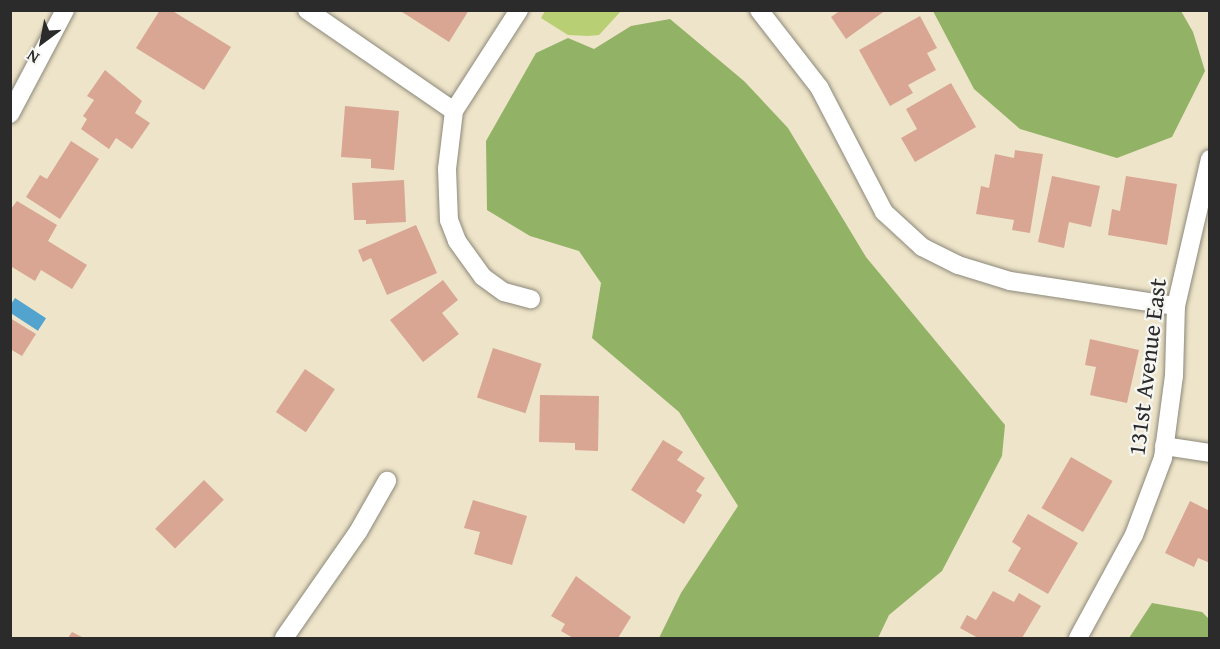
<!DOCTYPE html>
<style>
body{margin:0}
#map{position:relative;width:1220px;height:649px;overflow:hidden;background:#eee4c9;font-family:"Gentium Book Plus",serif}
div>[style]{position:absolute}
.green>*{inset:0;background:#b8cf74}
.forest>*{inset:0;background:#92b266}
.water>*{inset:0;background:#52a3cd;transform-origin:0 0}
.building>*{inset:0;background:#d8a693;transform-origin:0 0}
.roads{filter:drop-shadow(0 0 2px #8c887a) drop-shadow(0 0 2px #8c887a)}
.minor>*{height:18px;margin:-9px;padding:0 9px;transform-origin:9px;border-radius:9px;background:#fff}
span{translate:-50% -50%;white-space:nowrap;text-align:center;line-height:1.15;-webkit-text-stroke:4.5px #f6f6f2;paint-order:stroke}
.street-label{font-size:24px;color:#2b2b2b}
.frame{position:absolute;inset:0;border:12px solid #2b2b2b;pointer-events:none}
.north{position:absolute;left:12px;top:12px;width:60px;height:60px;-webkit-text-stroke:4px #f6f6f2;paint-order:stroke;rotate:212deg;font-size:16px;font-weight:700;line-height:24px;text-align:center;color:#2b2b2b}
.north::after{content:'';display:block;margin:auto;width:21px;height:27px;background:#2b2b2b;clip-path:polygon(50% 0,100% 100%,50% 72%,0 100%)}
</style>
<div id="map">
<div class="green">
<div style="clip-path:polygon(545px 11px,545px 10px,621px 11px,599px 35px,588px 36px,568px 35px,541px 18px)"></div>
</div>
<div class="forest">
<div style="clip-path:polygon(933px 11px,1181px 11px,1193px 32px,1205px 71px,1172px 137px,1117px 158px,1020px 129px,974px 89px)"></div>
<div style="clip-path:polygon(670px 19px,744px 81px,788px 128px,866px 257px,1005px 425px,1002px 456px,942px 571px,889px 615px,878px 638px,659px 638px,681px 593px,738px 506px,679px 412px,592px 338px,601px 283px,579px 251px,530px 236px,487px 210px,486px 141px,536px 53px,568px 38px,594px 49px,631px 26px)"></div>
<div style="clip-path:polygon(1152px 603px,1202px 612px,1209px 619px,1209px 638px,1129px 638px)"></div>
</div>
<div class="water">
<div style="left:15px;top:298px;width:37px;height:15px;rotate:33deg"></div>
</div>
<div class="building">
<div style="clip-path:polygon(160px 10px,171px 10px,231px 47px,204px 90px,136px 48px)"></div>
<div style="clip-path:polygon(399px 10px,469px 10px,449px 42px)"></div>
<div style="clip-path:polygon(841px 10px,886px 10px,846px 39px,831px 17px)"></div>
<div style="clip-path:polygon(920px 16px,937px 48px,927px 53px,936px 70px,908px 85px,913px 93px,890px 106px,859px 50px)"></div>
<div style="clip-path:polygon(105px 70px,142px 101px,135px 113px,150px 123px,132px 149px,116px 138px,109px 149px,81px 129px,87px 119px,83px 116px,94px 100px,87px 96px)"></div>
<div style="clip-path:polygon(951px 83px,976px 127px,915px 162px,901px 138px,917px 129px,906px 109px)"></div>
<div style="clip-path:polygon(345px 106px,399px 111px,394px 170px,371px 168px,371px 159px,341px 157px)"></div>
<div style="clip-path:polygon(71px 141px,99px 159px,60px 219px,26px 197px,40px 175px,47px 179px)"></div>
<div style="clip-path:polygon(1015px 150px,1043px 154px,1030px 233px,1012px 230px,1014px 220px,976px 214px,981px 186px,989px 188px,995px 154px,1014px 158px)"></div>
<div style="clip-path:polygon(1052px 176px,1100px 186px,1091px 227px,1069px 222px,1064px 248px,1038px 242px)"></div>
<div style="clip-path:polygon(1126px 176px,1177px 184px,1167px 245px,1108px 235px,1112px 209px,1120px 211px)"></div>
<div style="clip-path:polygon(404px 180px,406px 222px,366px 224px,366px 220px,354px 220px,352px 183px)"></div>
<div style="clip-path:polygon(17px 201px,57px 225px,48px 241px,87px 265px,72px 289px,41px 270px,35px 281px,12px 267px,10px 269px,10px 210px)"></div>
<div style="clip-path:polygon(416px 225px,437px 273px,387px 295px,371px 258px,363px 262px,358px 250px)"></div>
<div style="clip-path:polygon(443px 280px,458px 300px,442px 313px,459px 334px,423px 362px,390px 320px)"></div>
<div style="clip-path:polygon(10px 318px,36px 334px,22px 356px,10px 349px)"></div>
<div style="clip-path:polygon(1090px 339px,1139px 350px,1127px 403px,1090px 395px,1096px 367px,1085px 365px)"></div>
<div style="left:493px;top:348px;width:51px;height:52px;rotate:18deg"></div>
<div style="left:305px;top:369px;width:36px;height:52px;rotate:34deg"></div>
<div style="clip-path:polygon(540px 395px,599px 396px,598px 451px,575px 450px,575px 443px,539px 442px)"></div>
<div style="clip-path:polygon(663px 440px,683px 452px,677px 460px,705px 478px,696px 491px,702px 495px,684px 524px,631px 490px)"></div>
<div style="left:1071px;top:457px;width:48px;height:59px;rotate:30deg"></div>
<div style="left:204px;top:480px;width:28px;height:69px;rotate:45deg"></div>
<div style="clip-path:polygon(473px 500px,527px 516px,512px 565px,474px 554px,480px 532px,464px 528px)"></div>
<div style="clip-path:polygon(1190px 501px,1210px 511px,1210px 563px,1198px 558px,1194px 567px,1165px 553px)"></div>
<div style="clip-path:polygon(1028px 514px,1078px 543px,1048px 594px,1008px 571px,1021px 548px,1012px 542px)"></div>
<div style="clip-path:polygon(576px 576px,631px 617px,618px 638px,573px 638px,561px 631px,565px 624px,551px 616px)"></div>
<div style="clip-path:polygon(993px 591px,1014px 602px,1019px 593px,1041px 606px,1022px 638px,978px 638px,960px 628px,967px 615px,976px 620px)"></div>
<div style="clip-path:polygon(72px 632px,84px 638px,68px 638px)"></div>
</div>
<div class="roads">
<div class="minor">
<div style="left:307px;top:10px;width:178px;rotate:34.5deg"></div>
<div style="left:519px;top:10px;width:120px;rotate:122.8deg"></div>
<div style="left:454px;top:111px;width:58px;rotate:96.9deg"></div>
<div style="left:447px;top:169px;width:51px;rotate:87.8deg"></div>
<div style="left:449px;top:220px;width:22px;rotate:69deg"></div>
<div style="left:457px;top:241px;width:44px;rotate:54.2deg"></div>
<div style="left:483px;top:277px;width:26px;rotate:36deg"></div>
<div style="left:504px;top:292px;width:28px;rotate:15deg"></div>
<div style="left:759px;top:10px;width:98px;rotate:52.1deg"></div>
<div style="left:819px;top:87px;width:141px;rotate:62.5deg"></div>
<div style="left:884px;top:212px;width:52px;rotate:42.6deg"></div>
<div style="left:922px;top:247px;width:40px;rotate:26.6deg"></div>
<div style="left:958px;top:265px;width:54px;rotate:17.1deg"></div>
<div style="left:1010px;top:281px;width:168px;rotate:8.6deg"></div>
<div style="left:10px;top:114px;width:118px;rotate:-62.1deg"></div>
<div style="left:1164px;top:446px;width:47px;rotate:8.7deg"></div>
<div style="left:284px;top:638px;width:129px;rotate:-55.1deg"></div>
<div style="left:358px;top:532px;width:59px;rotate:-60.4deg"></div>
<div style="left:1078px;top:638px;width:117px;rotate:-61.5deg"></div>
<div style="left:1134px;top:535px;width:82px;rotate:-69.4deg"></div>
<div style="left:1163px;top:458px;width:83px;rotate:-82.4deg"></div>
<div style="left:1174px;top:376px;width:70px;rotate:-88.4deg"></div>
<div style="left:1176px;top:306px;width:151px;rotate:-77deg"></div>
</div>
</div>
<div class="street-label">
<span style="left:1147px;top:367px;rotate:-83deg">131st Avenue East</span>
</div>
<div class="frame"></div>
<div class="north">N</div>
</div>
